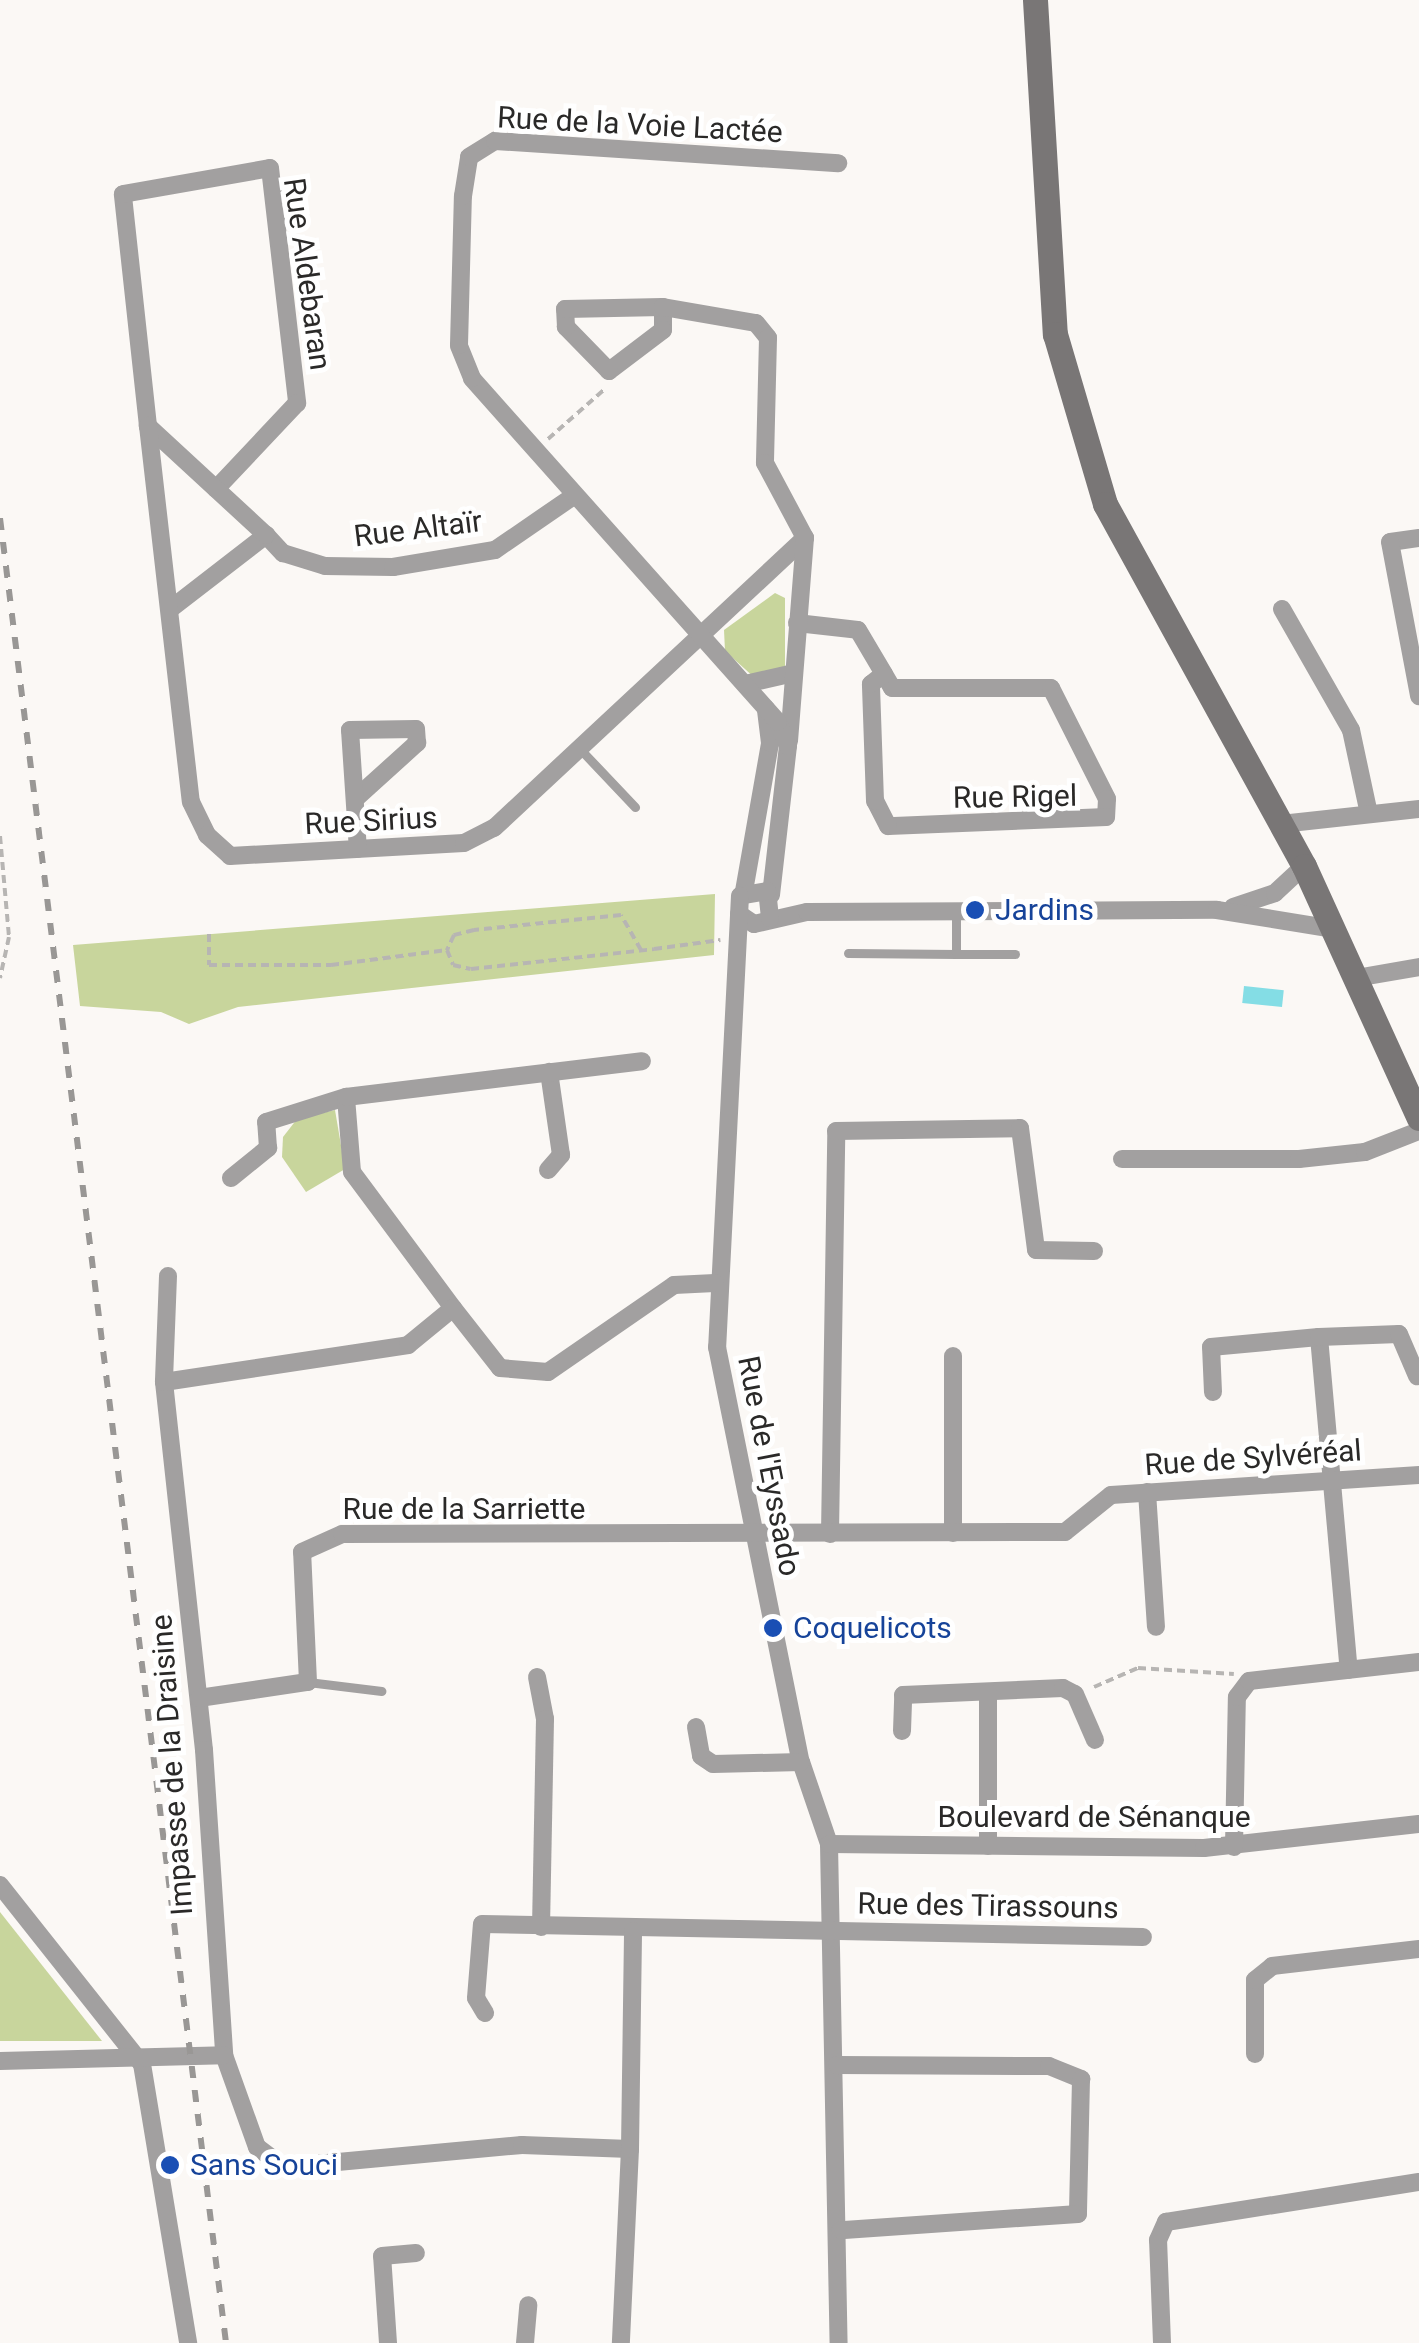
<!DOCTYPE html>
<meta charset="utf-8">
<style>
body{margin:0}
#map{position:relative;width:1419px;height:2343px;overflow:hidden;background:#fbf8f5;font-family:Roboto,sans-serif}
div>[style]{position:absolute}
.green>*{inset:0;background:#c8d59c}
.water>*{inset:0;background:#84dde5;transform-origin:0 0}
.path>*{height:4px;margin-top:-2px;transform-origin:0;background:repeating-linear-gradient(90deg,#b7b5b3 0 8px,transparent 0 13px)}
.service>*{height:9px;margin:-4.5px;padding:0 4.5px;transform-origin:4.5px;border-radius:4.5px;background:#a2a0a0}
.minor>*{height:18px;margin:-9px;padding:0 9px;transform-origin:9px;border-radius:9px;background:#a2a0a0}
.secondary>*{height:25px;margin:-12.5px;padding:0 12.5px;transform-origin:12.5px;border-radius:12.5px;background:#797676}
.rail>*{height:6px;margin-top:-3px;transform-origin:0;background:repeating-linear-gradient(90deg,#999795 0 12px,transparent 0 24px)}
.dots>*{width:28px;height:28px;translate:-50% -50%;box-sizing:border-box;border:5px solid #fff;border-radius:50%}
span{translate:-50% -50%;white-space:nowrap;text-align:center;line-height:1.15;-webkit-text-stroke:10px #fff;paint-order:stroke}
.street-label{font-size:30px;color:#2a2928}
.transit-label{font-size:30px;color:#164399}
.left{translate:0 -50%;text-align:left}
</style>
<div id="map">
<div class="green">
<div style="clip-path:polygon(775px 593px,785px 598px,785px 666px,756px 679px,725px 651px,724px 630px)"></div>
<div style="clip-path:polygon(715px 894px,714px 955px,238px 1007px,189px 1024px,161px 1012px,80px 1006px,73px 945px)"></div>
<div style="clip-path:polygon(335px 1110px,345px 1169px,306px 1192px,282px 1157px,283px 1137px,297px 1119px)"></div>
<div style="clip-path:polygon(0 1912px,102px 2041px,0 2041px)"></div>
</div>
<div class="water">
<div style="left:1244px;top:986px;width:40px;height:17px;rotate:6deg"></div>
</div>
<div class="path">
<div style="left:548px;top:439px;width:76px;rotate:-41.3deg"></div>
<div style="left:0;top:836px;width:101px;rotate:84.9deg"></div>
<div style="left:9px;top:937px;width:42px;rotate:102.4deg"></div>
<div style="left:209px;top:934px;width:31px;rotate:90deg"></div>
<div style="left:209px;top:965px;width:122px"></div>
<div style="left:331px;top:965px;width:117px;rotate:-7.4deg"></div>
<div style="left:641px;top:950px;width:40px;rotate:-119.7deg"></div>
<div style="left:621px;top:915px;width:148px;rotate:174.2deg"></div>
<div style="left:474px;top:930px;width:21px;rotate:166deg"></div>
<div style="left:454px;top:935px;width:17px;rotate:115deg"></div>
<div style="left:447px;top:950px;width:16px;rotate:68deg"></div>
<div style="left:453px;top:965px;width:18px;rotate:13deg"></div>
<div style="left:471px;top:969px;width:184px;rotate:-6.2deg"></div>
<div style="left:654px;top:949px;width:67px;rotate:-7.8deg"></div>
<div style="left:1094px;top:1687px;width:48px;rotate:-23.4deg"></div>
<div style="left:1138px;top:1668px;width:96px;rotate:3.6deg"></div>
</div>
<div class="service">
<div style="left:580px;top:749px;width:80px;rotate:46.5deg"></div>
<div style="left:848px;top:953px;width:108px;rotate:0.5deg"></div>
<div style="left:956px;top:954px;width:41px;rotate:-90deg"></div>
<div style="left:956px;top:954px;width:59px"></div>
<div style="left:308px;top:1682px;width:74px;rotate:7deg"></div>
</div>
<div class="minor">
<div style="left:663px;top:307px;width:23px;rotate:90deg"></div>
<div style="left:663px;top:330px;width:68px;rotate:142.8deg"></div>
<div style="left:609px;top:371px;width:62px;rotate:-134.3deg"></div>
<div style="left:566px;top:327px;width:18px;rotate:-93deg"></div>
<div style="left:565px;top:309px;width:98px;rotate:-1.2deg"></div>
<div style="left:663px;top:307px;width:94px;rotate:9.8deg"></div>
<div style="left:756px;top:323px;width:19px;rotate:51deg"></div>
<div style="left:768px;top:338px;width:125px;rotate:91.4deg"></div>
<div style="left:765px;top:463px;width:85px;rotate:61.9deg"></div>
<div style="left:148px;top:426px;width:233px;rotate:-96.2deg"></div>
<div style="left:123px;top:194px;width:149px;rotate:-10deg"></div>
<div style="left:270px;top:168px;width:237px;rotate:83.4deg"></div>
<div style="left:297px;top:403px;width:118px;rotate:133.3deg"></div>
<div style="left:266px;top:535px;width:25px;rotate:47deg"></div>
<div style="left:283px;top:553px;width:44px;rotate:17.2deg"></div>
<div style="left:325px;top:566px;width:68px;rotate:0.8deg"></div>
<div style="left:393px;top:567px;width:103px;rotate:-9.5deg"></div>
<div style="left:495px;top:550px;width:93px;rotate:-34.5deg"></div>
<div style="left:1419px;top:538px;width:29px;rotate:172deg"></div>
<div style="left:1390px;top:542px;width:157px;rotate:79.3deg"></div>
<div style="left:173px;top:607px;width:118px;rotate:-37.7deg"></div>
<div style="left:266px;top:535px;width:161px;rotate:-137.3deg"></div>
<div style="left:148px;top:426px;width:378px;rotate:83.5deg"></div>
<div style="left:191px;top:802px;width:37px;rotate:64deg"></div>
<div style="left:207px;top:835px;width:31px;rotate:42deg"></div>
<div style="left:230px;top:856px;width:234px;rotate:-3.2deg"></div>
<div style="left:464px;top:843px;width:34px;rotate:-27deg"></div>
<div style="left:494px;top:828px;width:425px;rotate:-43deg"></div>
<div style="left:1282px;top:609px;width:139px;rotate:60.3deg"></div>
<div style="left:1351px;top:730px;width:86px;rotate:77.9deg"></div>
<div style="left:797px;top:623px;width:61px;rotate:6.5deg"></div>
<div style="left:858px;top:630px;width:51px;rotate:59.4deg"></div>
<div style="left:884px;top:674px;width:16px;rotate:60deg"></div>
<div style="left:892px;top:688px;width:159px"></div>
<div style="left:1051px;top:688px;width:124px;rotate:63.2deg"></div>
<div style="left:1107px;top:799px;width:18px;rotate:93deg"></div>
<div style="left:1106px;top:817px;width:218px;rotate:177.6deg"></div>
<div style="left:888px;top:826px;width:28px;rotate:-117deg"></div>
<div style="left:875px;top:801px;width:117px;rotate:-92deg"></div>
<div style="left:871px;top:684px;width:16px;rotate:-38deg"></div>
<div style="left:745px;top:684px;width:50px;rotate:-12.7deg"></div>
<div style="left:789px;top:741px;width:204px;rotate:-85.5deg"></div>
<div style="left:355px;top:799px;width:84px;rotate:-42.1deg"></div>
<div style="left:417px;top:743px;width:14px;rotate:-94deg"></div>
<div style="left:416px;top:729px;width:66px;rotate:179.1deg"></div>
<div style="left:350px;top:730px;width:119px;rotate:86.2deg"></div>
<div style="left:1281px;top:824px;width:139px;rotate:-6.2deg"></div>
<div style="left:744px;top:891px;width:150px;rotate:-80deg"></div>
<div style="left:770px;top:743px;width:35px;rotate:-97deg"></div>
<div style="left:771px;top:895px;width:150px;rotate:-83.5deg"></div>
<div style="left:788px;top:746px;width:26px;rotate:-113deg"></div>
<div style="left:778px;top:722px;width:460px;rotate:-131.7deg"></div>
<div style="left:472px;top:378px;width:35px;rotate:-112deg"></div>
<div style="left:459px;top:345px;width:149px;rotate:-88.5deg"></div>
<div style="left:463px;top:196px;width:39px;rotate:-81deg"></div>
<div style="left:469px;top:157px;width:31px;rotate:-32deg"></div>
<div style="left:495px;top:141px;width:344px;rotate:3.7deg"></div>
<div style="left:1233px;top:907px;width:44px;rotate:-18.4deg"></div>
<div style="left:1275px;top:893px;width:40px;rotate:-43deg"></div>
<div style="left:739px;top:914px;width:18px;rotate:34deg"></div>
<div style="left:754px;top:924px;width:54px;rotate:-12.8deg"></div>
<div style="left:807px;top:912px;width:410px;rotate:-0.3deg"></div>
<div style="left:1217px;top:910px;width:119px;rotate:9.2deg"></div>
<div style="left:770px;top:918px;width:27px;rotate:-96deg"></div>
<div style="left:767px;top:891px;width:27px;rotate:170deg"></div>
<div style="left:740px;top:896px;width:452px;rotate:92.9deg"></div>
<div style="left:717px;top:1347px;width:423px;rotate:78.6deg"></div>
<div style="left:801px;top:1762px;width:87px;rotate:71.1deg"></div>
<div style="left:829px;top:1844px;width:499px;rotate:88.9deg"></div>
<div style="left:1356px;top:978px;width:64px;rotate:-9.9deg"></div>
<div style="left:1122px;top:1159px;width:177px"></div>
<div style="left:1299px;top:1159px;width:66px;rotate:-6.1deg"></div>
<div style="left:1365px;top:1152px;width:58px;rotate:-21.3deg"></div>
<div style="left:548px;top:1170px;width:20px;rotate:-49deg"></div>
<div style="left:561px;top:1155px;width:84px;rotate:-98.2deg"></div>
<div style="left:231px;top:1178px;width:48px;rotate:-39deg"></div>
<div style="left:268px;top:1148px;width:26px;rotate:-94deg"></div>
<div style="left:266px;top:1122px;width:84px;rotate:-17.4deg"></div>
<div style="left:168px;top:1276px;width:106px;rotate:92.2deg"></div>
<div style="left:164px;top:1382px;width:370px;rotate:83.8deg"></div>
<div style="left:204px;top:1750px;width:306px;rotate:86.2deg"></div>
<div style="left:453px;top:1308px;width:169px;rotate:-126.6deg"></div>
<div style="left:352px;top:1172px;width:75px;rotate:-94.6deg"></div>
<div style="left:346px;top:1097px;width:298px;rotate:-6.9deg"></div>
<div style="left:1319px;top:1337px;width:334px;rotate:84.9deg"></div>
<div style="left:953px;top:1356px;width:177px;rotate:90deg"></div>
<div style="left:164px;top:1382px;width:247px;rotate:-8.6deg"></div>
<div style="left:408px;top:1345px;width:58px;rotate:-39.4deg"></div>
<div style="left:453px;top:1308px;width:76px;rotate:51.9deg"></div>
<div style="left:500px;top:1368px;width:48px;rotate:4.8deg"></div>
<div style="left:548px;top:1372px;width:153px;rotate:-34.6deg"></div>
<div style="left:674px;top:1285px;width:41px;rotate:-2.8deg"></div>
<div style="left:1213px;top:1392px;width:45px;rotate:-92.5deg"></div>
<div style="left:1211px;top:1347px;width:108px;rotate:-5.3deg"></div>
<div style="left:1319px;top:1337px;width:80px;rotate:-2.1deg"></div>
<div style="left:1399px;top:1334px;width:46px;rotate:66.8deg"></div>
<div style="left:1147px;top:1492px;width:135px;rotate:86.2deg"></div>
<div style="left:830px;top:1534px;width:403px;rotate:-89.1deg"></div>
<div style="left:836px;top:1131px;width:184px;rotate:-0.9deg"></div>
<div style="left:1020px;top:1128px;width:123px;rotate:82.5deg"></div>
<div style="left:1036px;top:1250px;width:58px;rotate:1deg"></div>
<div style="left:537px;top:1677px;width:43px;rotate:79.2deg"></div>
<div style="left:545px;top:1719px;width:208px;rotate:91.1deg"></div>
<div style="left:199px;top:1698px;width:110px;rotate:-8.4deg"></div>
<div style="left:308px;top:1682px;width:130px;rotate:-92.6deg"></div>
<div style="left:302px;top:1552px;width:44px;rotate:-24.2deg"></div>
<div style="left:342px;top:1534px;width:723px;rotate:-0.16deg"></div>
<div style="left:1065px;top:1532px;width:59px;rotate:-38.8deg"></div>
<div style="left:1111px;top:1495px;width:309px;rotate:-3.7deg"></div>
<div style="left:696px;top:1727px;width:29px;rotate:80deg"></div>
<div style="left:701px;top:1756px;width:14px;rotate:34deg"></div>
<div style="left:713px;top:1764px;width:88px;rotate:-1.3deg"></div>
<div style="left:902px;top:1731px;width:36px;rotate:-88deg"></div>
<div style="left:903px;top:1695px;width:160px;rotate:-2.5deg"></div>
<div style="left:1063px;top:1688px;width:13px;rotate:27deg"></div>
<div style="left:1075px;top:1694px;width:50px;rotate:66.5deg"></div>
<div style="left:829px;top:1844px;width:375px;rotate:0.6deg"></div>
<div style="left:1204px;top:1848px;width:216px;rotate:-6.4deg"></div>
<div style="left:988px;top:1846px;width:153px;rotate:-90deg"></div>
<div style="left:1234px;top:1847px;width:150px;rotate:-88.9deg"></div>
<div style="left:1237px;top:1697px;width:20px;rotate:-53deg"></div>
<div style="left:1249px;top:1681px;width:171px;rotate:-6.4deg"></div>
<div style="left:0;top:1885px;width:228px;rotate:51.6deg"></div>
<div style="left:142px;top:2064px;width:283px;rotate:80.6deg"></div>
<div style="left:485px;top:2013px;width:17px;rotate:-121deg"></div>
<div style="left:476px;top:1998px;width:74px;rotate:-85.4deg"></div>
<div style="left:482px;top:1924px;width:661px;rotate:1.13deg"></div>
<div style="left:1255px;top:2054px;width:74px;rotate:-90deg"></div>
<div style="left:1255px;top:1980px;width:22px;rotate:-39deg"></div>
<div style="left:1272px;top:1966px;width:148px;rotate:-6.6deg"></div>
<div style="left:224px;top:2055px;width:98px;rotate:70.3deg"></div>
<div style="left:257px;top:2147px;width:34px;rotate:37deg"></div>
<div style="left:284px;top:2167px;width:239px;rotate:-5.3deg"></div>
<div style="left:522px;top:2145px;width:108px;rotate:2.1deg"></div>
<div style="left:630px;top:2149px;width:194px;rotate:92.7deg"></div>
<div style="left:0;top:2061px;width:224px;rotate:-1.5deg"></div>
<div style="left:837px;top:2065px;width:212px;rotate:0.3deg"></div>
<div style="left:1049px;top:2066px;width:35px;rotate:22deg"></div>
<div style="left:1081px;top:2079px;width:135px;rotate:91.3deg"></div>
<div style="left:1078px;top:2214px;width:238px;rotate:176.1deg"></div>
<div style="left:630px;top:2149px;width:218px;rotate:-89.2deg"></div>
<div style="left:388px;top:2343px;width:87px;rotate:-93.9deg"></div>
<div style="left:382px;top:2256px;width:34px;rotate:-5deg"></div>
<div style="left:525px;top:2343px;width:38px;rotate:-85deg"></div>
<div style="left:1162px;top:2343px;width:103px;rotate:-92.2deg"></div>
<div style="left:1158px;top:2240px;width:20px;rotate:-66deg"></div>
<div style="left:1166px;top:2222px;width:256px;rotate:-9deg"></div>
</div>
<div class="secondary">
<div style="left:1035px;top:0;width:335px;rotate:86.6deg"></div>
<div style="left:1055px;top:334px;width:177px;rotate:73.6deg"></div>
<div style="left:1105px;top:504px;width:413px;rotate:61.2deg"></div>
<div style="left:1304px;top:866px;width:277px;rotate:65.5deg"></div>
</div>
<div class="rail">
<div style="left:0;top:518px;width:1839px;rotate:82.94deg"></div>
</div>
<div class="dots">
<div style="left:975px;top:910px;background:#1a4fb4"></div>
<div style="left:773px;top:1628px;background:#1a4fb4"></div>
<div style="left:170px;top:2165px;background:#1a4fb4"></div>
</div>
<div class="street-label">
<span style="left:640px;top:125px;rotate:3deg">Rue de la Voie Lactée</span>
<span style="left:307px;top:274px;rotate:82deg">Rue Aldebaran</span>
<span style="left:418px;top:529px;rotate:-7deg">Rue Altaïr</span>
<span style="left:1015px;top:797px;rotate:-1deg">Rue Rigel</span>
<span style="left:371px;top:821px;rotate:-3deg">Rue Sirius</span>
<span style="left:1253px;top:1458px;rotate:-4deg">Rue de Sylvéréal</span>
<span style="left:769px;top:1466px;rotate:79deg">Rue de l'Eyssado</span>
<span style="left:464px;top:1509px">Rue de la Sarriette</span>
<span style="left:172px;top:1765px;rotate:-94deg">Impasse de la Draisine</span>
<span style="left:1094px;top:1817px">Boulevard de Sénanque</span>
<span style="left:988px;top:1906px;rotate:1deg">Rue des Tirassouns</span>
</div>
<div class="transit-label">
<span class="left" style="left:995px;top:910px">Jardins</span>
<span class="left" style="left:793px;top:1628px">Coquelicots</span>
<span class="left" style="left:190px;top:2165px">Sans Souci</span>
</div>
</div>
